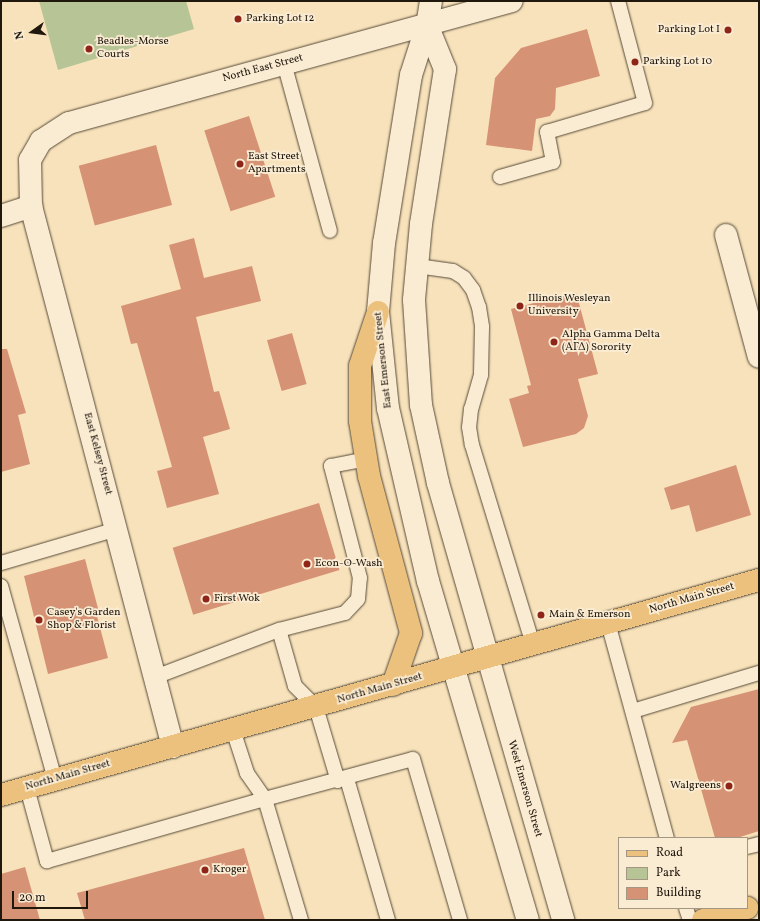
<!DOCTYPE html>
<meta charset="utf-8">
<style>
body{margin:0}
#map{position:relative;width:760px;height:921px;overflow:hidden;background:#f8e2bb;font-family:Vollkorn,serif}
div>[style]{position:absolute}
.green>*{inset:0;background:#b7c495}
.building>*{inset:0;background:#d69274;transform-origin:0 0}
.roads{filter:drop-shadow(0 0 1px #564a38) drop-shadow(0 0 1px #564a38)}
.lane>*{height:14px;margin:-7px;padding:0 7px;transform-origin:7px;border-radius:7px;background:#faecd3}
.street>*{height:22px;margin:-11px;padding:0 11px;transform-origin:11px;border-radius:11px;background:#faecd3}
.secondary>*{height:22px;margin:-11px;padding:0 11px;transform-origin:11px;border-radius:11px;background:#faecd3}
.primary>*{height:22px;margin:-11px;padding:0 11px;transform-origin:11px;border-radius:11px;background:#ecc17e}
.dots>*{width:11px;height:11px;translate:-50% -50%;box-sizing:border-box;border:2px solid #faecd3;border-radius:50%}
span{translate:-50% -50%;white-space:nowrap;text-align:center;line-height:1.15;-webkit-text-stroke:3.5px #faecd3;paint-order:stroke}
.poi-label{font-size:11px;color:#20170d}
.left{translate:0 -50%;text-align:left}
.right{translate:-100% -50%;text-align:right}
.street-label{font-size:11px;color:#20170d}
.frame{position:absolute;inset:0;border:2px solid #20170d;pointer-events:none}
.legend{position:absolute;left:618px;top:837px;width:130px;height:72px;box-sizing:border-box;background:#faecd3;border:1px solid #a39784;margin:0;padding:5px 7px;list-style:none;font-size:12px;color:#20170d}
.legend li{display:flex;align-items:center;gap:8px;height:20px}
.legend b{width:20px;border:1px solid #a39784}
.north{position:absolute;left:12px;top:12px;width:40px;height:40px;-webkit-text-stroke:3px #faecd3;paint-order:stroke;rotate:256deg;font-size:11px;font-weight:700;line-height:16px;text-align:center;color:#20170d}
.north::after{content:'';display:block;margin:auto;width:14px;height:18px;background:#20170d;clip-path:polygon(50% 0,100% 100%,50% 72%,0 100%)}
.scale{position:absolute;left:12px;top:891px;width:76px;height:18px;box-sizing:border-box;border:2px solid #20170d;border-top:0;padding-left:5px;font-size:12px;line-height:14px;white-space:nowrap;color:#20170d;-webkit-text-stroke:3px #faecd3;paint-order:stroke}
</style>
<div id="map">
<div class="green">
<div style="clip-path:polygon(39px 1px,186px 1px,194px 29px,58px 70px)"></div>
</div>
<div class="building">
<div style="clip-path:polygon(587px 29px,600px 76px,556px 88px,555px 109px,550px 116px,536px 119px,532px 151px,486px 145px,495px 78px,521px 48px)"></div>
<div style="left:249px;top:116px;width:85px;height:47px;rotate:72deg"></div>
<div style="left:156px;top:145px;width:62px;height:80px;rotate:75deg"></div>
<div style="clip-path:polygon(194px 238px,204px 278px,252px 266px,261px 301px,196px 317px,214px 392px,219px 391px,230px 429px,203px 437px,219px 494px,167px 508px,157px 471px,172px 467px,137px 343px,131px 344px,121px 306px,181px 289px,169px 245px)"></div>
<div style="clip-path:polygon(576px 292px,598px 374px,578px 379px,588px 416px,584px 428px,576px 434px,523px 447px,509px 399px,529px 393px,527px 386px,531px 385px,511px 309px)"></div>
<div style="left:292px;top:333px;width:53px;height:26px;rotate:74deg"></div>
<div style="clip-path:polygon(1px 349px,7px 349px,26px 413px,18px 415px,30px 464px,1px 472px)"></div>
<div style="clip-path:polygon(736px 465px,751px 515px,696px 532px,689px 505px,671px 510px,664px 488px)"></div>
<div style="left:319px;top:503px;width:70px;height:153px;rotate:73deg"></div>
<div style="clip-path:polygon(85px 559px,100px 616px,97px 616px,108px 658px,48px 674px,24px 576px)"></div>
<div style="clip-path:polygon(759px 689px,759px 831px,737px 838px,715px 838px,687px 740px,672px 743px,691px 707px)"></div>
<div style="clip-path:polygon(244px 848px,265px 920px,85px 920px,77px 893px)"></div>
<div style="clip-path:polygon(25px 867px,40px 920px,1px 920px,1px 874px)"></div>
</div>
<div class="roads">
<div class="lane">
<div style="left:284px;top:63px;width:174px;rotate:74.7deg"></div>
<div style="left:500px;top:177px;width:55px;rotate:-15.8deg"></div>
<div style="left:553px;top:162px;width:31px;rotate:-101deg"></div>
<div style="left:547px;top:132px;width:102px;rotate:-16.5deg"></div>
<div style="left:645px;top:103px;width:106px;rotate:-104.8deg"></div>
<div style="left:417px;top:266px;width:36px;rotate:8deg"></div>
<div style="left:453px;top:271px;width:13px;rotate:32deg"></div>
<div style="left:464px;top:278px;width:15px;rotate:53deg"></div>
<div style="left:473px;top:290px;width:18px;rotate:71deg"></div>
<div style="left:479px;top:307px;width:20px;rotate:81deg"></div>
<div style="left:482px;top:327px;width:48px;rotate:91.2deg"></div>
<div style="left:481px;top:375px;width:35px;rotate:106deg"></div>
<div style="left:471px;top:409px;width:18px;rotate:96deg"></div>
<div style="left:469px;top:427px;width:18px;rotate:81deg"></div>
<div style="left:472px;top:445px;width:209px;rotate:73deg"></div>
<div style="left:1px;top:563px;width:121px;rotate:-16.3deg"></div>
<div style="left:1px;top:586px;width:201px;rotate:74.4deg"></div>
<div style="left:608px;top:623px;width:223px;rotate:74.7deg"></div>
<div style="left:155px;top:677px;width:133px;rotate:-20.8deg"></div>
<div style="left:633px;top:711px;width:132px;rotate:-16.8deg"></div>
<div style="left:347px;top:779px;width:147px;rotate:73.8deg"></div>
<div style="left:338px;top:781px;width:77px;rotate:-106.6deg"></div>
<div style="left:316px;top:707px;width:30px;rotate:-135deg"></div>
<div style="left:295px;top:686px;width:58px;rotate:-105.9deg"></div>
<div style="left:279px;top:630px;width:68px;rotate:-14.4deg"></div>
<div style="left:345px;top:613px;width:19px;rotate:-47deg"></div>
<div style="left:358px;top:599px;width:21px;rotate:-85deg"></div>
<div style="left:360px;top:578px;width:116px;rotate:-104.5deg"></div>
<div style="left:331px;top:466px;width:36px;rotate:-11deg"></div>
<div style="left:27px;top:788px;width:76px;rotate:74.7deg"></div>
<div style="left:47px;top:861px;width:227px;rotate:-15.9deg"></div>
<div style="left:265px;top:799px;width:32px;rotate:-125deg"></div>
<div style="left:247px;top:773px;width:45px;rotate:-108deg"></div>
<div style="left:747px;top:847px;width:12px;rotate:-14deg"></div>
<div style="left:686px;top:908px;width:13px;rotate:72deg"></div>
<div style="left:301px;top:920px;width:126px;rotate:-106.6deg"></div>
<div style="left:265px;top:799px;width:153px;rotate:-15.1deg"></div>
<div style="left:413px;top:759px;width:168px;rotate:73.7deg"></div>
</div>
<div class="street">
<div style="left:1px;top:216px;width:32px;rotate:-18deg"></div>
<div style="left:726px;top:235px;width:126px;rotate:74.9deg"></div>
<div style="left:173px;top:747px;width:559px;rotate:-104.71deg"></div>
<div style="left:31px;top:206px;width:46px;rotate:-91.2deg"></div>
<div style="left:30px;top:160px;width:22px;rotate:-60deg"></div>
<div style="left:41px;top:141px;width:33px;rotate:-33deg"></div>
<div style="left:69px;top:123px;width:459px;rotate:-15.4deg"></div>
</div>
<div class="secondary">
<div style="left:431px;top:1px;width:24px;rotate:99deg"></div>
<div style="left:427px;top:25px;width:52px;rotate:107.7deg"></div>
<div style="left:411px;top:75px;width:170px;rotate:99.1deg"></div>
<div style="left:384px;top:243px;width:69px;rotate:95deg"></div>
<div style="left:378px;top:312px;width:97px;rotate:84.1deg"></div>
<div style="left:388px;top:408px;width:178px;rotate:77deg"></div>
<div style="left:428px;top:581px;width:353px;rotate:73.6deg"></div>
<div style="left:427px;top:25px;width:48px;rotate:67.8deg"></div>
<div style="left:445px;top:69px;width:157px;rotate:98.8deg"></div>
<div style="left:421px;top:224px;width:76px;rotate:95.3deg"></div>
<div style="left:414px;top:300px;width:105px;rotate:86.2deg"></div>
<div style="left:421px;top:405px;width:80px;rotate:77.7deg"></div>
<div style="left:438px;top:483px;width:455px;rotate:74deg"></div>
</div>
<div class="primary">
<div style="left:378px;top:312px;width:57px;rotate:108.4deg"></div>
<div style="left:360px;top:366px;width:55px;rotate:90deg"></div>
<div style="left:360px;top:421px;width:56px;rotate:80.7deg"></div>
<div style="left:369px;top:476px;width:163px;rotate:75deg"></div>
<div style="left:411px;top:633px;width:55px;rotate:109.1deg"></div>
<div style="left:1px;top:795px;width:788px;rotate:-15.84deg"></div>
<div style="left:703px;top:920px;width:46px;rotate:-15.3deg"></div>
</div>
</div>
<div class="dots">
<div style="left:238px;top:19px;background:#8f2418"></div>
<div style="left:728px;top:30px;background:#8f2418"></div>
<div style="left:89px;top:49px;background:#8f2418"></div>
<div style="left:635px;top:62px;background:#8f2418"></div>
<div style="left:240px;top:164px;background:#8f2418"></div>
<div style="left:520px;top:306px;background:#8f2418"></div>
<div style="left:554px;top:342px;background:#8f2418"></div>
<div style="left:307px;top:564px;background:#8f2418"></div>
<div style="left:206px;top:599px;background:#8f2418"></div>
<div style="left:541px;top:615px;background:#8f2418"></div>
<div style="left:39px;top:620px;background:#8f2418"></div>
<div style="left:729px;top:786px;background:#8f2418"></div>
<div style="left:205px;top:870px;background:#8f2418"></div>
</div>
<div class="poi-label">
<span class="left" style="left:246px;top:19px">Parking Lot 12</span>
<span class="right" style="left:720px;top:30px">Parking Lot I</span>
<span class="left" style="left:97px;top:49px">Beadles-Morse<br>Courts</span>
<span class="left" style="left:643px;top:62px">Parking Lot 10</span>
<span class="left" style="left:248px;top:164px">East Street<br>Apartments</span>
<span class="left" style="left:528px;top:306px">Illinois Wesleyan<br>University</span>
<span class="left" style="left:562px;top:342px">Alpha Gamma Delta<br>(ΑΓΔ) Sorority</span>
<span class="left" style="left:315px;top:564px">Econ-O-Wash</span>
<span class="left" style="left:214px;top:599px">First Wok</span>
<span class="left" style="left:47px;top:620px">Casey's Garden<br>Shop &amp; Florist</span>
<span class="left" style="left:549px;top:615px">Main &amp; Emerson</span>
<span class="right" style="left:721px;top:786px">Walgreens</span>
<span class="left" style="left:213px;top:870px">Kroger</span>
</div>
<div class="street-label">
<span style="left:263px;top:69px;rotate:-15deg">North East Street</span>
<span style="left:384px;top:360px;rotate:-96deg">East Emerson Street</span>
<span style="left:97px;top:454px;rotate:75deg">East Kelsey Street</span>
<span style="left:692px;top:599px;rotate:-16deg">North Main Street</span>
<span style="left:380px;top:689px;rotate:-16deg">North Main Street</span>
<span style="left:68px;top:776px;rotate:-16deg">North Main Street</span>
<span style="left:524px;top:789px;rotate:74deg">West Emerson Street</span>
</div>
<div class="frame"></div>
<ul class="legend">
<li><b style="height:5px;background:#ecc17e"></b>Road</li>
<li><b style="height:11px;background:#b7c495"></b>Park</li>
<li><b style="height:11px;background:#d69274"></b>Building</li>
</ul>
<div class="north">N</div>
<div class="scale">20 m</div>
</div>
